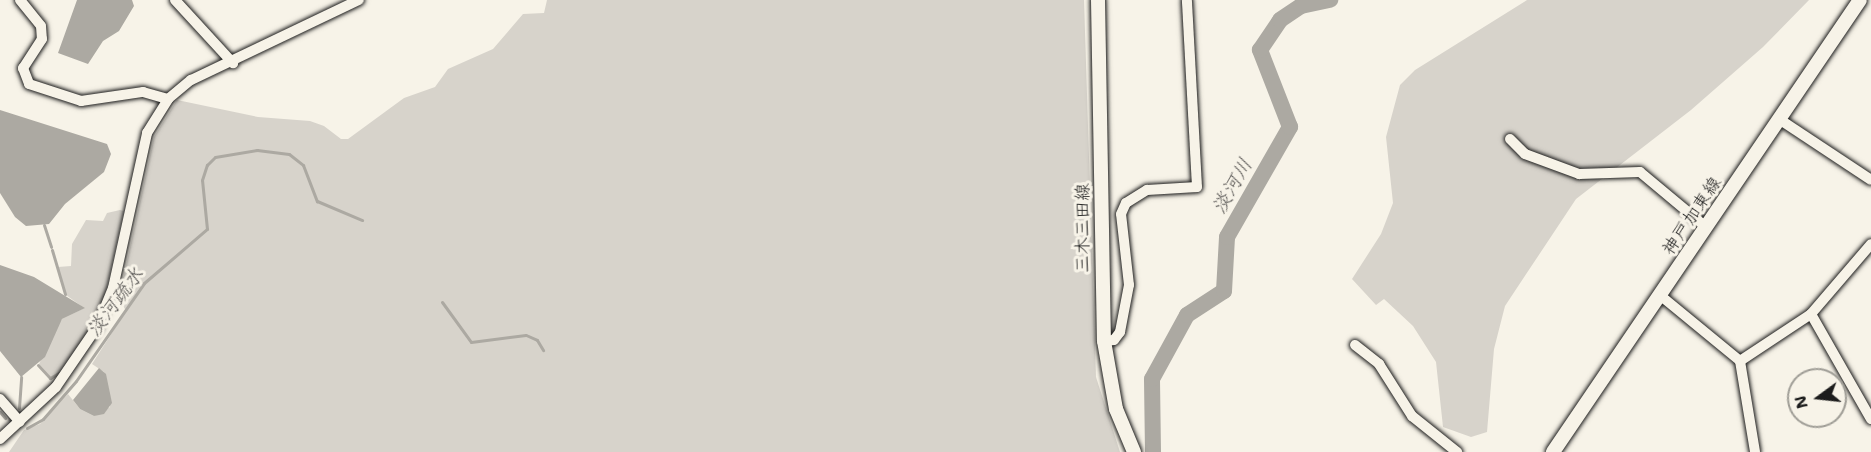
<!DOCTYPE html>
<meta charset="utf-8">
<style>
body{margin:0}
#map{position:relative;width:1871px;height:452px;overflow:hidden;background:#f7f3e8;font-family:"Shantell Sans","Klee One",sans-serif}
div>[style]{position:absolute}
.green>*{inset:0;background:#d7d3cb}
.water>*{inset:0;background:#aca9a2}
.stream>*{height:3px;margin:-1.5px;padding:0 1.5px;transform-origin:1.5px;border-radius:1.5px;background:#aca9a2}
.river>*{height:16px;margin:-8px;padding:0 8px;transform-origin:8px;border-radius:8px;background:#aca9a2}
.roads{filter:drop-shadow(0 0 2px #1c1c1c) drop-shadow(0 0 2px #1c1c1c)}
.minor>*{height:10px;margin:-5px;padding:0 5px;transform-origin:5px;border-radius:5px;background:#f7f3e8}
.major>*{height:14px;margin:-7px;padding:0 7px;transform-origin:7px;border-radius:7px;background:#f7f3e8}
span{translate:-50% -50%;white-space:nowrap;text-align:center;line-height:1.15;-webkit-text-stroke:6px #f7f3e8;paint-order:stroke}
.street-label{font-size:18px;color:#1c1c1c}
.water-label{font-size:20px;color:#565452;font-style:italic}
.north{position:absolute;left:1787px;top:368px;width:60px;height:60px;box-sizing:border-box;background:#f7f3e8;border:2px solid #9f9d96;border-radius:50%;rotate:255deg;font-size:16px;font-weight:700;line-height:24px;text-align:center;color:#1c1c1c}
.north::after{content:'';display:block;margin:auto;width:21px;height:27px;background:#1c1c1c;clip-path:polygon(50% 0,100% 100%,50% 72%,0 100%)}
</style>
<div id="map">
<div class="green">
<div style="clip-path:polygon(547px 0,1084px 0,1096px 377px,1120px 452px,9px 452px,24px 430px,40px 424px,68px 394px,80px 409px,94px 416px,110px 407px,104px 372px,92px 364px,126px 311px,119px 298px,154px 137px,177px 100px,258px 117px,310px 121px,324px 126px,341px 139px,348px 139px,404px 98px,435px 87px,448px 69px,493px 49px,523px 14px,544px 13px)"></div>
<div style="clip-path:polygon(1527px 0,1809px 0,1763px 47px,1691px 110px,1576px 199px,1505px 306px,1494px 349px,1487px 432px,1471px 437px,1443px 427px,1436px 362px,1413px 326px,1384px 299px,1376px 305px,1352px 279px,1381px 234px,1393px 203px,1386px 137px,1400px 85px,1415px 70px)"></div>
<div style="clip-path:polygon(120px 210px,124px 211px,105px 296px,91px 331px,64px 371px,51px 377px,39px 364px,54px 332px,62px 319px,84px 308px,66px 295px,58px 267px,71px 266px,72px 244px,86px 220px,103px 221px,107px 213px)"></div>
</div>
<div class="water">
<div style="clip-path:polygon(77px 0,132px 0,134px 6px,119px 31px,103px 41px,88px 64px,58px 53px)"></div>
<div style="clip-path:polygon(0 110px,107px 144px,111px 154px,104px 172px,65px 204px,49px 224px,26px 226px,15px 217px,0 193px)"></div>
<div style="clip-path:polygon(0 265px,34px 277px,85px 308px,62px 319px,45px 357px,21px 377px,0 351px)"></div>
<div style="clip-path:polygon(99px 368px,106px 374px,112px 403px,104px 414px,94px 416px,80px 409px,73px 400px)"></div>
</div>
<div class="stream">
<div style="left:44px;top:225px;width:23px;rotate:72deg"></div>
<div style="left:52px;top:250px;width:46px;rotate:73.5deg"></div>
<div style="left:442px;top:302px;width:49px;rotate:54.1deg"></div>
<div style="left:471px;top:342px;width:55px;rotate:-7.3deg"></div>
<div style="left:526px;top:335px;width:12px;rotate:24deg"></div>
<div style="left:537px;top:340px;width:12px;rotate:59deg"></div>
<div style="left:38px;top:365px;width:18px;rotate:47deg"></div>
<div style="left:50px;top:378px;width:14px;rotate:-30deg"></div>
<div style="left:19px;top:408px;width:31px;rotate:-86deg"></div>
<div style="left:0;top:412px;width:8px;rotate:50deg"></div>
<div style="left:27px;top:428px;width:18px;rotate:-29deg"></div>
<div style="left:43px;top:419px;width:50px;rotate:-49deg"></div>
<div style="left:76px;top:381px;width:119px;rotate:-55.2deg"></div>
<div style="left:144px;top:283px;width:83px;rotate:-40.6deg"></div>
<div style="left:207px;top:229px;width:49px;rotate:-95.8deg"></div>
<div style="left:202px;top:180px;width:16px;rotate:-72deg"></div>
<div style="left:207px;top:165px;width:11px;rotate:-45deg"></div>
<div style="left:215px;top:157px;width:43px;rotate:-9.5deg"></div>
<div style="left:257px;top:150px;width:32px;rotate:7deg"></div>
<div style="left:289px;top:154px;width:18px;rotate:38deg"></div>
<div style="left:303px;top:165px;width:39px;rotate:69deg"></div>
<div style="left:317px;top:201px;width:49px;rotate:22.9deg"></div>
</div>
<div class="river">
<div style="left:1153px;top:452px;width:73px;rotate:-90.8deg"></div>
<div style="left:1152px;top:379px;width:73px;rotate:-61.3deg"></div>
<div style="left:1187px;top:315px;width:44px;rotate:-33deg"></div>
<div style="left:1224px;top:291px;width:54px;rotate:-86.8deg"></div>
<div style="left:1227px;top:237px;width:127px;rotate:-60.2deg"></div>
<div style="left:1290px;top:127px;width:83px;rotate:-111.3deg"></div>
<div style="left:1260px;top:50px;width:36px;rotate:-56deg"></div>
<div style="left:1280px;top:20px;width:25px;rotate:-34deg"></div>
<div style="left:1301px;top:6px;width:30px;rotate:-12deg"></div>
</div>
<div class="roads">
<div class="minor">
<div style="left:20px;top:0;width:33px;rotate:51deg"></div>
<div style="left:41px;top:26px;width:13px;rotate:86deg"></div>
<div style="left:42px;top:39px;width:35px;rotate:123deg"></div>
<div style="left:23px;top:68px;width:17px;rotate:69deg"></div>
<div style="left:29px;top:84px;width:55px;rotate:18.1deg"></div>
<div style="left:81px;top:101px;width:63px;rotate:-8.3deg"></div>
<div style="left:143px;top:92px;width:26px;rotate:16deg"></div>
<div style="left:175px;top:0;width:86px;rotate:47.4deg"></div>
<div style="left:1779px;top:119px;width:110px;rotate:33.5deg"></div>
<div style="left:1510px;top:139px;width:21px;rotate:45deg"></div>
<div style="left:1525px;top:154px;width:58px;rotate:20.3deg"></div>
<div style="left:1579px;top:174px;width:61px;rotate:-1.9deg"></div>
<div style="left:1640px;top:172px;width:86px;rotate:39.8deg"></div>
<div style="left:1661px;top:296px;width:102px;rotate:39.4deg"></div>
<div style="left:1740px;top:361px;width:85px;rotate:-33.5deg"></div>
<div style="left:1811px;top:314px;width:92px;rotate:-49.4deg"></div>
<div style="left:1811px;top:314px;width:121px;rotate:60.3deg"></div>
<div style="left:1104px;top:341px;width:10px;rotate:-6deg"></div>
<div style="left:1114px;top:340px;width:10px;rotate:-53deg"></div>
<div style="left:1120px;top:332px;width:48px;rotate:-79.2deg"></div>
<div style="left:1129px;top:285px;width:71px;rotate:-96.4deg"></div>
<div style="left:1121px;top:214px;width:12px;rotate:-66deg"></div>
<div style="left:1126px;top:203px;width:25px;rotate:-32deg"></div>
<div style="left:1147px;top:190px;width:50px;rotate:-3.4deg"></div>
<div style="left:1197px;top:187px;width:187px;rotate:-93.1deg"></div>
<div style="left:1355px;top:345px;width:31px;rotate:38deg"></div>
<div style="left:1379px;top:364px;width:62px;rotate:57.6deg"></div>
<div style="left:1412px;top:416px;width:58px;rotate:38.7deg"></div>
<div style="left:1740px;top:361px;width:92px;rotate:80.6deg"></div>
<div style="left:0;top:399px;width:30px;rotate:49deg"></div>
<div style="left:0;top:439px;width:76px;rotate:-42.9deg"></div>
<div style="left:56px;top:387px;width:73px;rotate:-55.7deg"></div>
<div style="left:97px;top:327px;width:42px;rotate:-67.7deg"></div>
<div style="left:113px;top:288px;width:159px;rotate:-77.6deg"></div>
<div style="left:147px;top:133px;width:40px;rotate:-58deg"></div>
<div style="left:168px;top:99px;width:30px;rotate:-40deg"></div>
<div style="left:191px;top:80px;width:186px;rotate:-25.5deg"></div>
</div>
<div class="major">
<div style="left:1098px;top:0;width:341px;rotate:89deg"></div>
<div style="left:1104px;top:341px;width:69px;rotate:80deg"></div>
<div style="left:1116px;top:409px;width:47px;rotate:67.3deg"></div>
<div style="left:1553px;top:452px;width:546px;rotate:-55.82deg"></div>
</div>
</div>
<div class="street-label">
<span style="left:1692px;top:216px;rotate:-56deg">神戸加東線</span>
<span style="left:1083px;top:228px;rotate:-90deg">三木三田線</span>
</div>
<div class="water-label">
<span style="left:1232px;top:186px;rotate:-60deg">淡河川</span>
<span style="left:115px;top:302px;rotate:-53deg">淡河疏水</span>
</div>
<div class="north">N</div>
</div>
